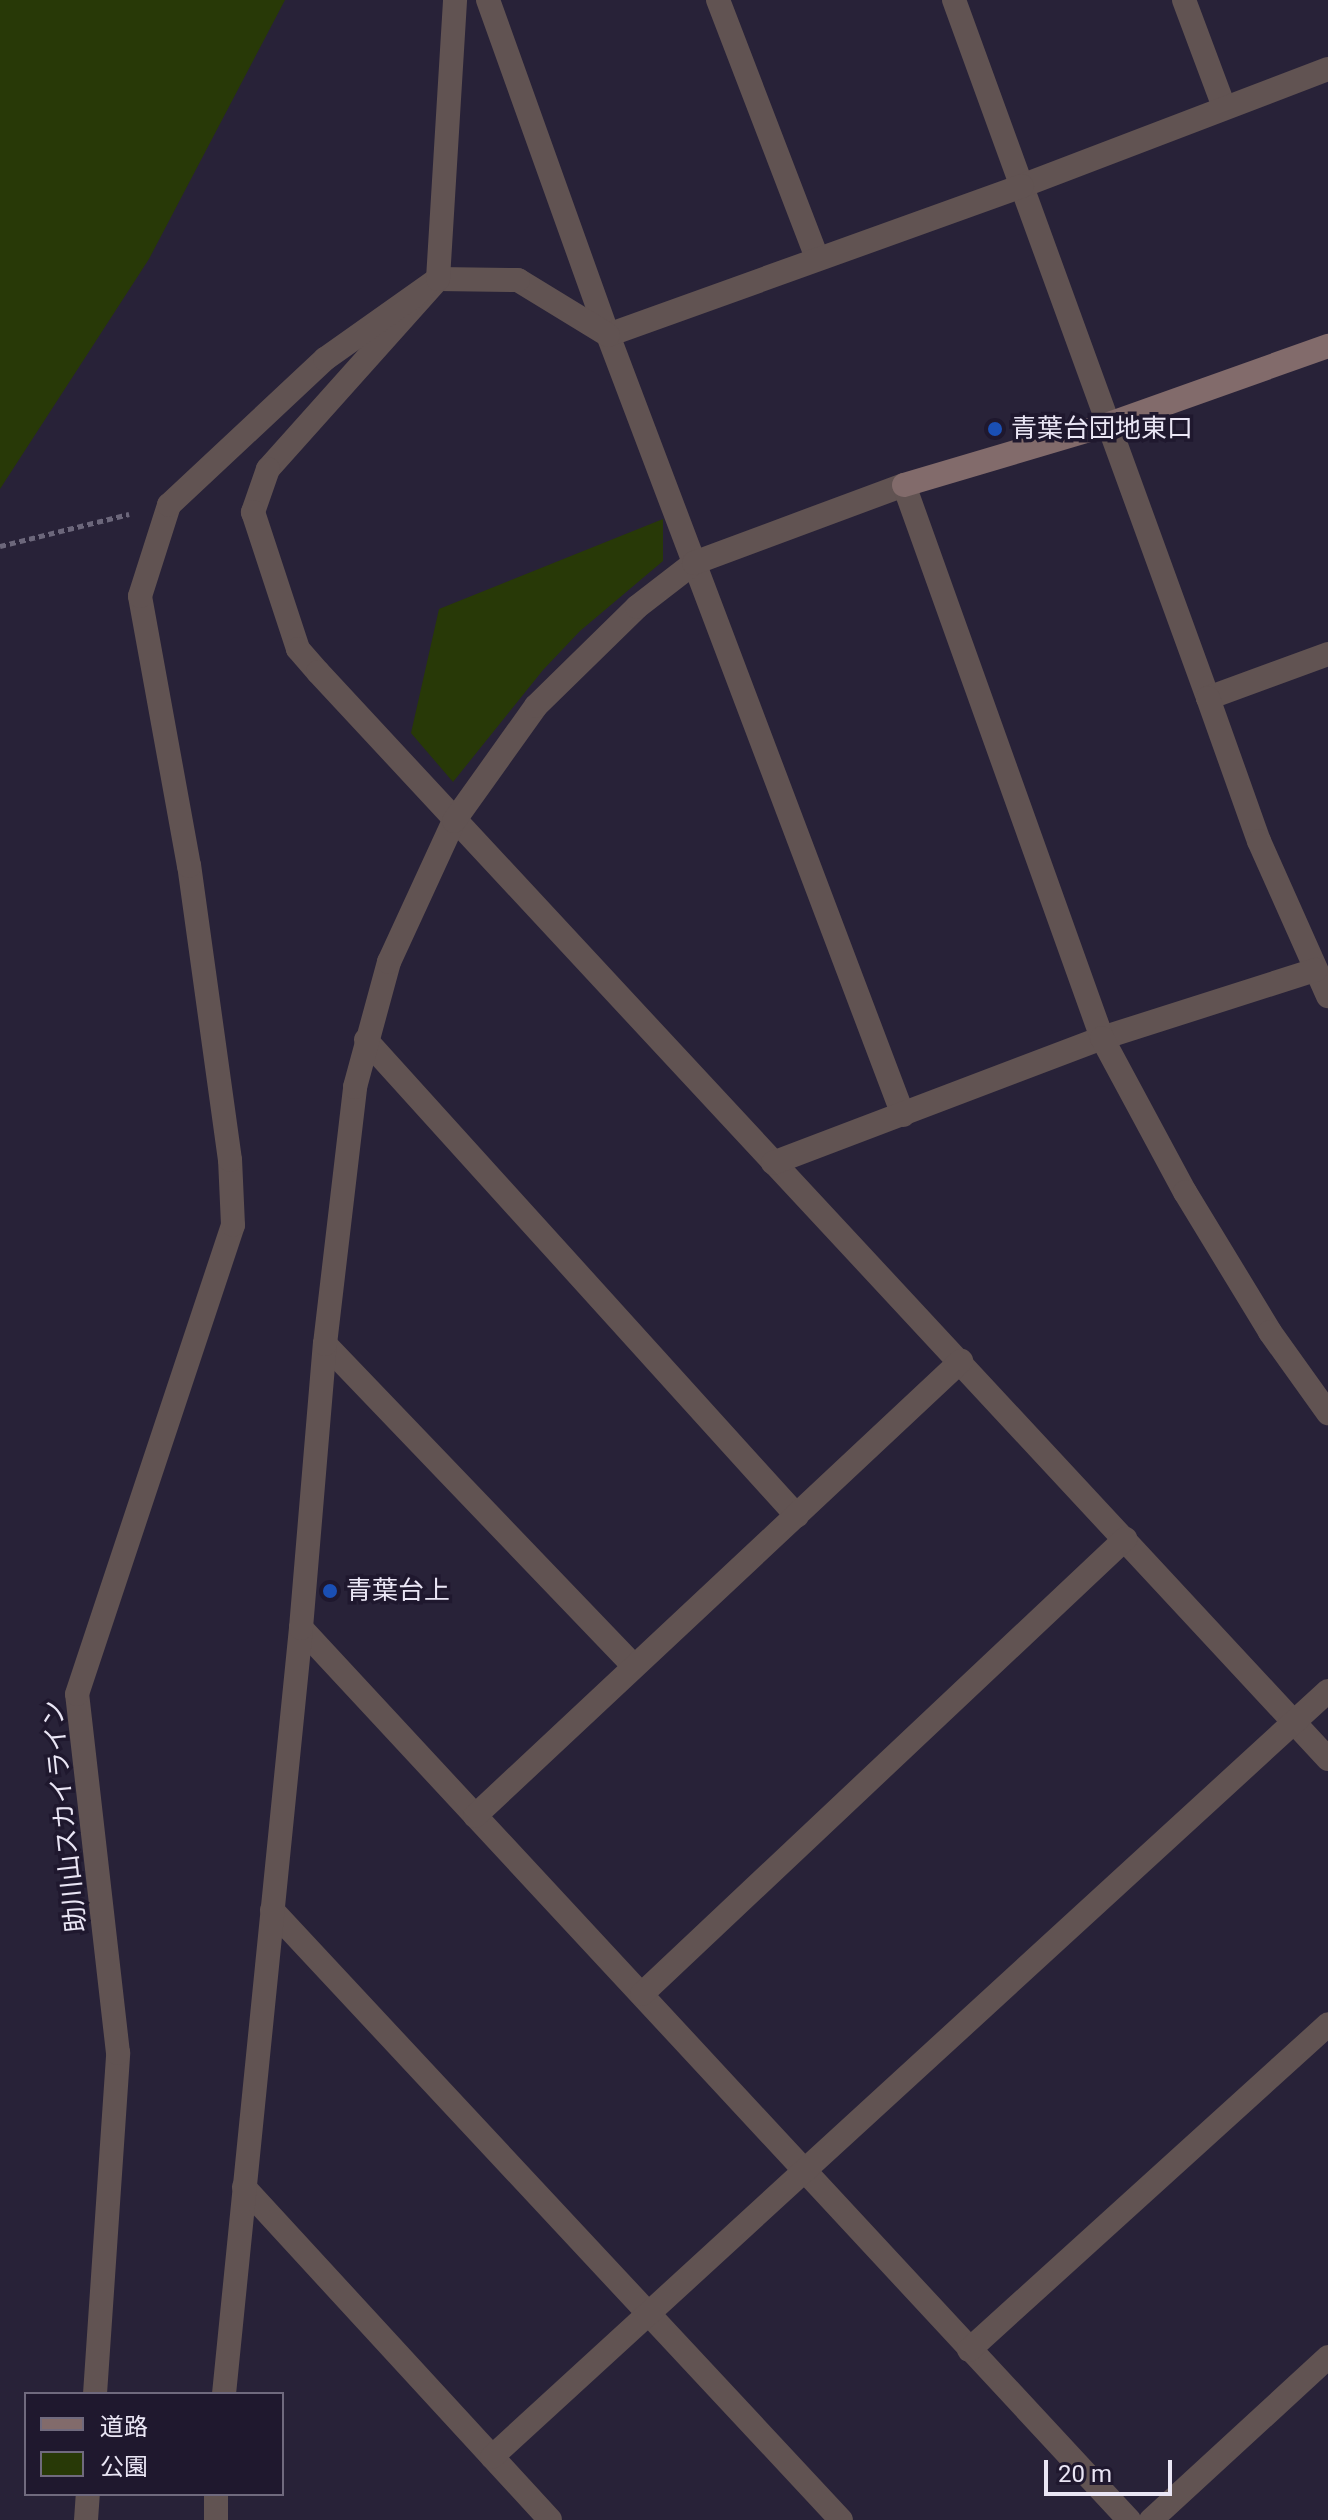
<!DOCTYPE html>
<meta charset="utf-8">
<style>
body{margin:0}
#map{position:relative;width:1328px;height:2520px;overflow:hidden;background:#282238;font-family:Roboto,"Noto Sans JP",sans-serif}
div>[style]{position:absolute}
.green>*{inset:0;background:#283907}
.path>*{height:5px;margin-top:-2.5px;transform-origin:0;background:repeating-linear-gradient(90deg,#6c677b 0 6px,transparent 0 10px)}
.street>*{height:24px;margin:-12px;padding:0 12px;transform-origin:12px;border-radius:12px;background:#615352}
.secondary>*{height:24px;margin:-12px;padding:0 12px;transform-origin:12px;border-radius:12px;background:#826b6b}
.dots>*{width:22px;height:22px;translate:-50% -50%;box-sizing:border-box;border:4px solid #1f182e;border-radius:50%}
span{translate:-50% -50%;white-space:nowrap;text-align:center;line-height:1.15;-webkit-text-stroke:7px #1f182e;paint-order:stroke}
.poi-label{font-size:26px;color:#eae6f5}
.left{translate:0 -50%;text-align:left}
.street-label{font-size:26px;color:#eae6f5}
.legend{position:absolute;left:24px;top:2392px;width:260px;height:104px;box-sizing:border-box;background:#1f182e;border:2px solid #706a7e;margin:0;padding:10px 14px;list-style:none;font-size:24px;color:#eae6f5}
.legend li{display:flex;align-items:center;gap:16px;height:40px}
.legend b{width:40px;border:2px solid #706a7e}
.scale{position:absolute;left:1044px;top:2460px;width:128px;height:36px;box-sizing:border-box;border:4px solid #eae6f5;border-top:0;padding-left:10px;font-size:24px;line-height:28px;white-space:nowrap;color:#eae6f5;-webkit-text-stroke:6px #1f182e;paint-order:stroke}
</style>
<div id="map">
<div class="green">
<div style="clip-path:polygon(0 0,285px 0,149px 259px,0 489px)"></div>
<div style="clip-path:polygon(663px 519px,663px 561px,580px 631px,543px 670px,453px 782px,411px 733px,439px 609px)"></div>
</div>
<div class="path">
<div style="left:0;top:546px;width:133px;rotate:-13.9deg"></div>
</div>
<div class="street">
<div style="left:488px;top:0;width:356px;rotate:70.3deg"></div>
<div style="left:608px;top:335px;width:834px;rotate:69.28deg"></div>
<div style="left:718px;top:0;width:276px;rotate:69deg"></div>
<div style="left:954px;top:0;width:743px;rotate:70deg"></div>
<div style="left:1208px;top:698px;width:128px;rotate:-20.1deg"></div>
<div style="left:1184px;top:0;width:114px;rotate:69.5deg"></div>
<div style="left:1328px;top:69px;width:328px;rotate:159.1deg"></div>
<div style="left:1022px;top:186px;width:440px;rotate:160.2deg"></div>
<div style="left:608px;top:335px;width:105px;rotate:-148.6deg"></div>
<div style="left:518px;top:280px;width:80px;rotate:-179.3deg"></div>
<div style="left:438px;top:279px;width:255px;rotate:131.8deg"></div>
<div style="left:268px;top:469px;width:46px;rotate:109.2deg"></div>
<div style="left:253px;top:512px;width:144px;rotate:71.8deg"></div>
<div style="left:298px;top:649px;width:30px;rotate:49deg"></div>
<div style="left:318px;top:672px;width:1484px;rotate:47.1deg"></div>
<div style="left:1208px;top:698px;width:152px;rotate:70.4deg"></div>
<div style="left:1259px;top:841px;width:170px;rotate:66deg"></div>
<div style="left:366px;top:1040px;width:642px;rotate:47.84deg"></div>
<div style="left:773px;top:1163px;width:352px;rotate:-20.8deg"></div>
<div style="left:1102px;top:1038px;width:224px;rotate:-17.7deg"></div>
<div style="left:325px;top:1344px;width:446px;rotate:46.2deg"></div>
<div style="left:301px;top:1628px;width:1217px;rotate:47.13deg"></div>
<div style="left:475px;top:1816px;width:666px;rotate:-43.11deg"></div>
<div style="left:272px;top:1910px;width:834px;rotate:46.99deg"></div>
<div style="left:642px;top:1994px;width:664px;rotate:-43.29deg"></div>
<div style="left:244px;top:2187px;width:452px;rotate:47.4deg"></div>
<div style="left:969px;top:2350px;width:485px;rotate:-42.2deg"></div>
<div style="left:95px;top:2394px;width:342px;rotate:-86.1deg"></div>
<div style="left:118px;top:2053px;width:361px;rotate:-96.5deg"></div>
<div style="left:77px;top:1694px;width:494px;rotate:-71.6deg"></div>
<div style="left:233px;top:1225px;width:65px;rotate:-92.6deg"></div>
<div style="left:230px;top:1160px;width:297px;rotate:-97.9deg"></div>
<div style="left:189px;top:866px;width:274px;rotate:-100.3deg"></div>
<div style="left:140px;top:596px;width:96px;rotate:-72.3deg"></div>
<div style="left:169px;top:505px;width:214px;rotate:-43.1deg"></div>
<div style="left:325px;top:359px;width:138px;rotate:-35.3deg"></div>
<div style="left:438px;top:279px;width:280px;rotate:-86.5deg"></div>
<div style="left:224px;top:2394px;width:770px;rotate:-84.26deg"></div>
<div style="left:301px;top:1628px;width:285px;rotate:-85.2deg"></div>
<div style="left:325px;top:1344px;width:259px;rotate:-83.3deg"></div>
<div style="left:355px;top:1087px;width:130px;rotate:-74.8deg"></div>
<div style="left:389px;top:962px;width:155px;rotate:-65.3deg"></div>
<div style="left:454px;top:821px;width:141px;rotate:-54.5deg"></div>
<div style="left:536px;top:706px;width:141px;rotate:-44.4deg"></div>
<div style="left:637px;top:607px;width:72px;rotate:-37.7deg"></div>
<div style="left:694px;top:563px;width:224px;rotate:-20.4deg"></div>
<div style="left:904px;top:485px;width:587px;rotate:70.3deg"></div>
<div style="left:1102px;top:1038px;width:175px;rotate:61.7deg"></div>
<div style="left:1185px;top:1192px;width:164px;rotate:58.7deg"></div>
<div style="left:1270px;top:1332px;width:100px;rotate:54.4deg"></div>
<div style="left:492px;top:2457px;width:1134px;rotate:-42.5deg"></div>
<div style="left:86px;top:2520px;width:26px;rotate:-86deg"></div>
<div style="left:216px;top:2520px;width:26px;rotate:-90deg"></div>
<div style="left:1151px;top:2520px;width:241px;rotate:-42.6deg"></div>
</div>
<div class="secondary">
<div style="left:904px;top:485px;width:211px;rotate:-16.5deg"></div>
<div style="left:1106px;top:425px;width:236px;rotate:-19.6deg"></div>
</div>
<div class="dots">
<div style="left:995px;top:429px;background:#1a4fb4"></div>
<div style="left:330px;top:1591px;background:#1a4fb4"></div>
</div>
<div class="poi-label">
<span class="left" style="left:1011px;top:429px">青葉台団地東口</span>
<span class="left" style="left:346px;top:1591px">青葉台上</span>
</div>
<div class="street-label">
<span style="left:65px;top:1816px;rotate:-96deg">助川山スカイライン</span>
</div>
<ul class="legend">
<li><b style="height:10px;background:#826b6b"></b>道路</li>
<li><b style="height:22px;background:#283907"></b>公園</li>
</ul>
<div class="scale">20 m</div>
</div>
